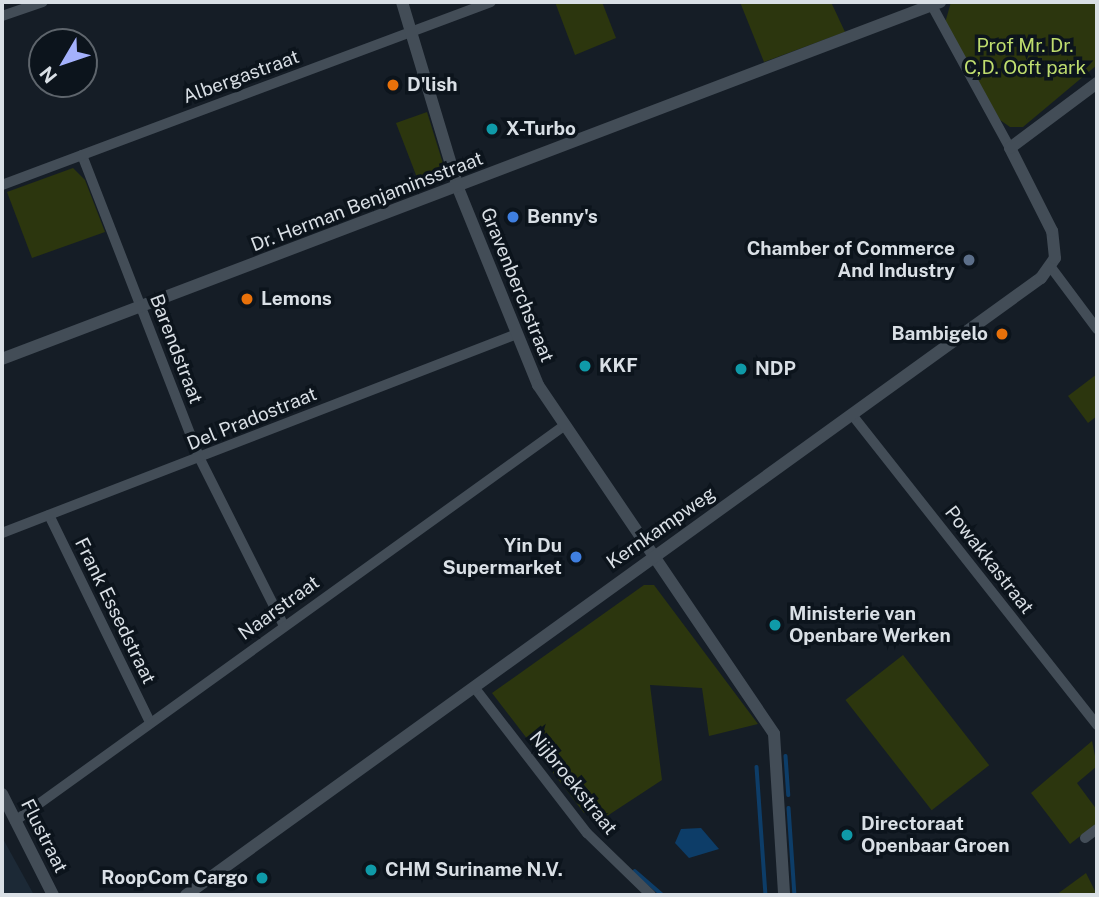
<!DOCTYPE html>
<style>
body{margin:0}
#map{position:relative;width:1099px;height:897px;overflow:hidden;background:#151d26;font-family:"Public Sans",sans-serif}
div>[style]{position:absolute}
.built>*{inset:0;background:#1c2936}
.green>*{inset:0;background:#2c360e;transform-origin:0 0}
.water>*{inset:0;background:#0d3d68}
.stream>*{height:3.5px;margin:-1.75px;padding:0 1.75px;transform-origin:1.75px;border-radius:1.75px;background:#0d3d68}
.minor>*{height:10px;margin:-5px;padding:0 5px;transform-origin:5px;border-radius:5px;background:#434d57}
.tertiary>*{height:12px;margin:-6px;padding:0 6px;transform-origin:6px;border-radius:6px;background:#434d57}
.dots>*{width:19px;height:19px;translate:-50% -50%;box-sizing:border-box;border:4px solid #0c141c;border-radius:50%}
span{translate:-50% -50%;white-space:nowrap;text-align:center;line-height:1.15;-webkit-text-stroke:7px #0c141c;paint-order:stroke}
.park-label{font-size:19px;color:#bfdd6e}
.street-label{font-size:19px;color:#d9dfe5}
.poi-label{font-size:19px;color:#d9dfe5;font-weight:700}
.left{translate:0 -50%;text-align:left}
.right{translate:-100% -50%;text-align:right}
.frame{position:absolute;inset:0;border:4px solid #d9dfe5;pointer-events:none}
.north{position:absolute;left:28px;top:28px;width:70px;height:70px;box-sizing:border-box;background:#0c141c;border:2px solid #5e656c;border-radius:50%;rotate:231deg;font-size:19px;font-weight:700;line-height:28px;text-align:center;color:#d9dfe5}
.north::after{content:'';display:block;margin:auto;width:24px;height:32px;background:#a4b1fc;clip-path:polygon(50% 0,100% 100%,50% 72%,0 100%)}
</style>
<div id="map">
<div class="built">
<div style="clip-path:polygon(2px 837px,34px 895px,2px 895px)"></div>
</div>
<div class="green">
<div style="clip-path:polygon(555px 2px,602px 2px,616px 38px,575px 55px)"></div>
<div style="clip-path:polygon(740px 2px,831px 2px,845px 32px,764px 62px)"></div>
<div style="clip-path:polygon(951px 2px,1097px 2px,1097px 65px,1023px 127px,1010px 127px,1000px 120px,945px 23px)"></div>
<div style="clip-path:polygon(427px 112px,445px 170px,442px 180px,421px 188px,396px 123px)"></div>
<div style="clip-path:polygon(73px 168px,85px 180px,105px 232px,32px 258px,7px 192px)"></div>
<div style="clip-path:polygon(1097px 374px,1097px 416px,1088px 423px,1068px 396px)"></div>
<div style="clip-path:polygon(644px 585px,654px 585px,758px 724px,709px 736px,702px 688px,650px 685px,662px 780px,601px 820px,590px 808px,584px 813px,492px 693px)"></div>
<div style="left:903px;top:655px;width:140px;height:73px;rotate:52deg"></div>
<div style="clip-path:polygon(1092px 741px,1097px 766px,1077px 783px,1097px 810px,1097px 823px,1070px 844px,1031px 793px)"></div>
<div style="clip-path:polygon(1086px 873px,1097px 895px,1056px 895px)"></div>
</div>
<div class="water">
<div style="clip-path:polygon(701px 828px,719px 849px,689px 858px,675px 843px,681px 829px)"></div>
</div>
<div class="stream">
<div style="left:786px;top:756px;width:39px;rotate:86deg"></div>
<div style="left:757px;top:767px;width:128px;rotate:86deg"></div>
<div style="left:789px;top:808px;width:87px;rotate:86.1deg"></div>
<div style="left:635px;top:871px;width:37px;rotate:41deg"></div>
</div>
<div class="minor">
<div style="left:930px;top:2px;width:166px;rotate:61.3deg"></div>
<div style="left:2px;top:16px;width:43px;rotate:-18.9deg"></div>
<div style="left:82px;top:155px;width:326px;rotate:68.8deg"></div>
<div style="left:200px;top:459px;width:187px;rotate:63.3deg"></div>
<div style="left:2px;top:185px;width:522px;rotate:-20.52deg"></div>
<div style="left:1050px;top:266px;width:79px;rotate:53.3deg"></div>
<div style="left:853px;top:416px;width:394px;rotate:51.7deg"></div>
<div style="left:49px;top:515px;width:230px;rotate:64deg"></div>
<div style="left:2px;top:533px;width:549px;rotate:-21.14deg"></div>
<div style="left:474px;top:687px;width:185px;rotate:52.3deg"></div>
<div style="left:587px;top:833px;width:89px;rotate:44.1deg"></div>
<div style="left:15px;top:821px;width:678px;rotate:-35.75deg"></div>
<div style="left:1085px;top:838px;width:15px;rotate:-37deg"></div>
</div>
<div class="tertiary">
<div style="left:402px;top:2px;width:194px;rotate:73.2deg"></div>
<div style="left:458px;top:188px;width:213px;rotate:67.9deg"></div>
<div style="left:538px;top:385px;width:421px;rotate:55.9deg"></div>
<div style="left:774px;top:734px;width:161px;rotate:86.4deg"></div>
<div style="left:2px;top:359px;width:1004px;rotate:-20.84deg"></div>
<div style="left:2px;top:794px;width:113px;rotate:63.2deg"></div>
<div style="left:186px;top:895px;width:1054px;rotate:-35.82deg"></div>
<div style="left:1041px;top:278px;width:24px;rotate:-55deg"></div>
<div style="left:1055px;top:258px;width:27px;rotate:-96deg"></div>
<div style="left:1052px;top:231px;width:93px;rotate:-116.8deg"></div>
<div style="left:1010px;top:148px;width:109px;rotate:-36.8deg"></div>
</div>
<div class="dots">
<div style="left:393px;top:85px;background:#e8710a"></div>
<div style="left:492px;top:129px;background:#0f9aa8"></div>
<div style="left:513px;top:217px;background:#3f7fe0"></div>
<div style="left:969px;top:260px;background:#5c6f8a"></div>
<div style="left:247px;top:299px;background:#e8710a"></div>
<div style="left:1002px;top:334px;background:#e8710a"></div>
<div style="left:585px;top:366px;background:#0f9aa8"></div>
<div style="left:741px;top:369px;background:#0f9aa8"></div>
<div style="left:576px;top:557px;background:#3f7fe0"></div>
<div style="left:775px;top:625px;background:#0f9aa8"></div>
<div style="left:847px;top:835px;background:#0f9aa8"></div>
<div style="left:371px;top:870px;background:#0f9aa8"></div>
<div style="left:262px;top:878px;background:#0f9aa8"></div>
</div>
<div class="park-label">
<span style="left:1025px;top:57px">Prof Mr. Dr.<br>C,D. Ooft park</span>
</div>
<div class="street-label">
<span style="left:241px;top:77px;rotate:-20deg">Albergastraat</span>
<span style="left:367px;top:202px;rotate:-21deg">Dr. Herman Benjaminsstraat</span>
<span style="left:517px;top:285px;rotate:68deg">Gravenberchstraat</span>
<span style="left:176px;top:349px;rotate:69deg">Barendstraat</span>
<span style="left:252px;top:419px;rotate:-22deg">Del Pradostraat</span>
<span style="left:661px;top:528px;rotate:-35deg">Kernkampweg</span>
<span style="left:989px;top:560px;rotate:52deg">Powakkastraat</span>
<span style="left:279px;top:608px;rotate:-36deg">Naarstraat</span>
<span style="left:115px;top:611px;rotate:64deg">Frank Essedstraat</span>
<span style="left:573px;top:783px;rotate:51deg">Nijbroekstraat</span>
<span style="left:44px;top:836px;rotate:63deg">Flustraat</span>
</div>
<div class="poi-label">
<span class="left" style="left:407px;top:85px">D'lish</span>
<span class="left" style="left:506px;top:129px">X-Turbo</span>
<span class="left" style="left:527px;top:217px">Benny's</span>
<span class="right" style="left:955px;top:260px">Chamber of Commerce<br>And Industry</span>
<span class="left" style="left:261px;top:299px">Lemons</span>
<span class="right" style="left:988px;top:334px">Bambigelo</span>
<span class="left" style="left:599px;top:366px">KKF</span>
<span class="left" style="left:755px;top:369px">NDP</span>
<span class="right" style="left:562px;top:557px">Yin Du<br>Supermarket</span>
<span class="left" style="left:789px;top:625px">Ministerie van<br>Openbare Werken</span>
<span class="left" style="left:861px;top:835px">Directoraat<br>Openbaar Groen</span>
<span class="left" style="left:385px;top:870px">CHM Suriname N.V.</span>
<span class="right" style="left:248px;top:878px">RoopCom Cargo</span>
</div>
<div class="frame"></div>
<div class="north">N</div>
</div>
